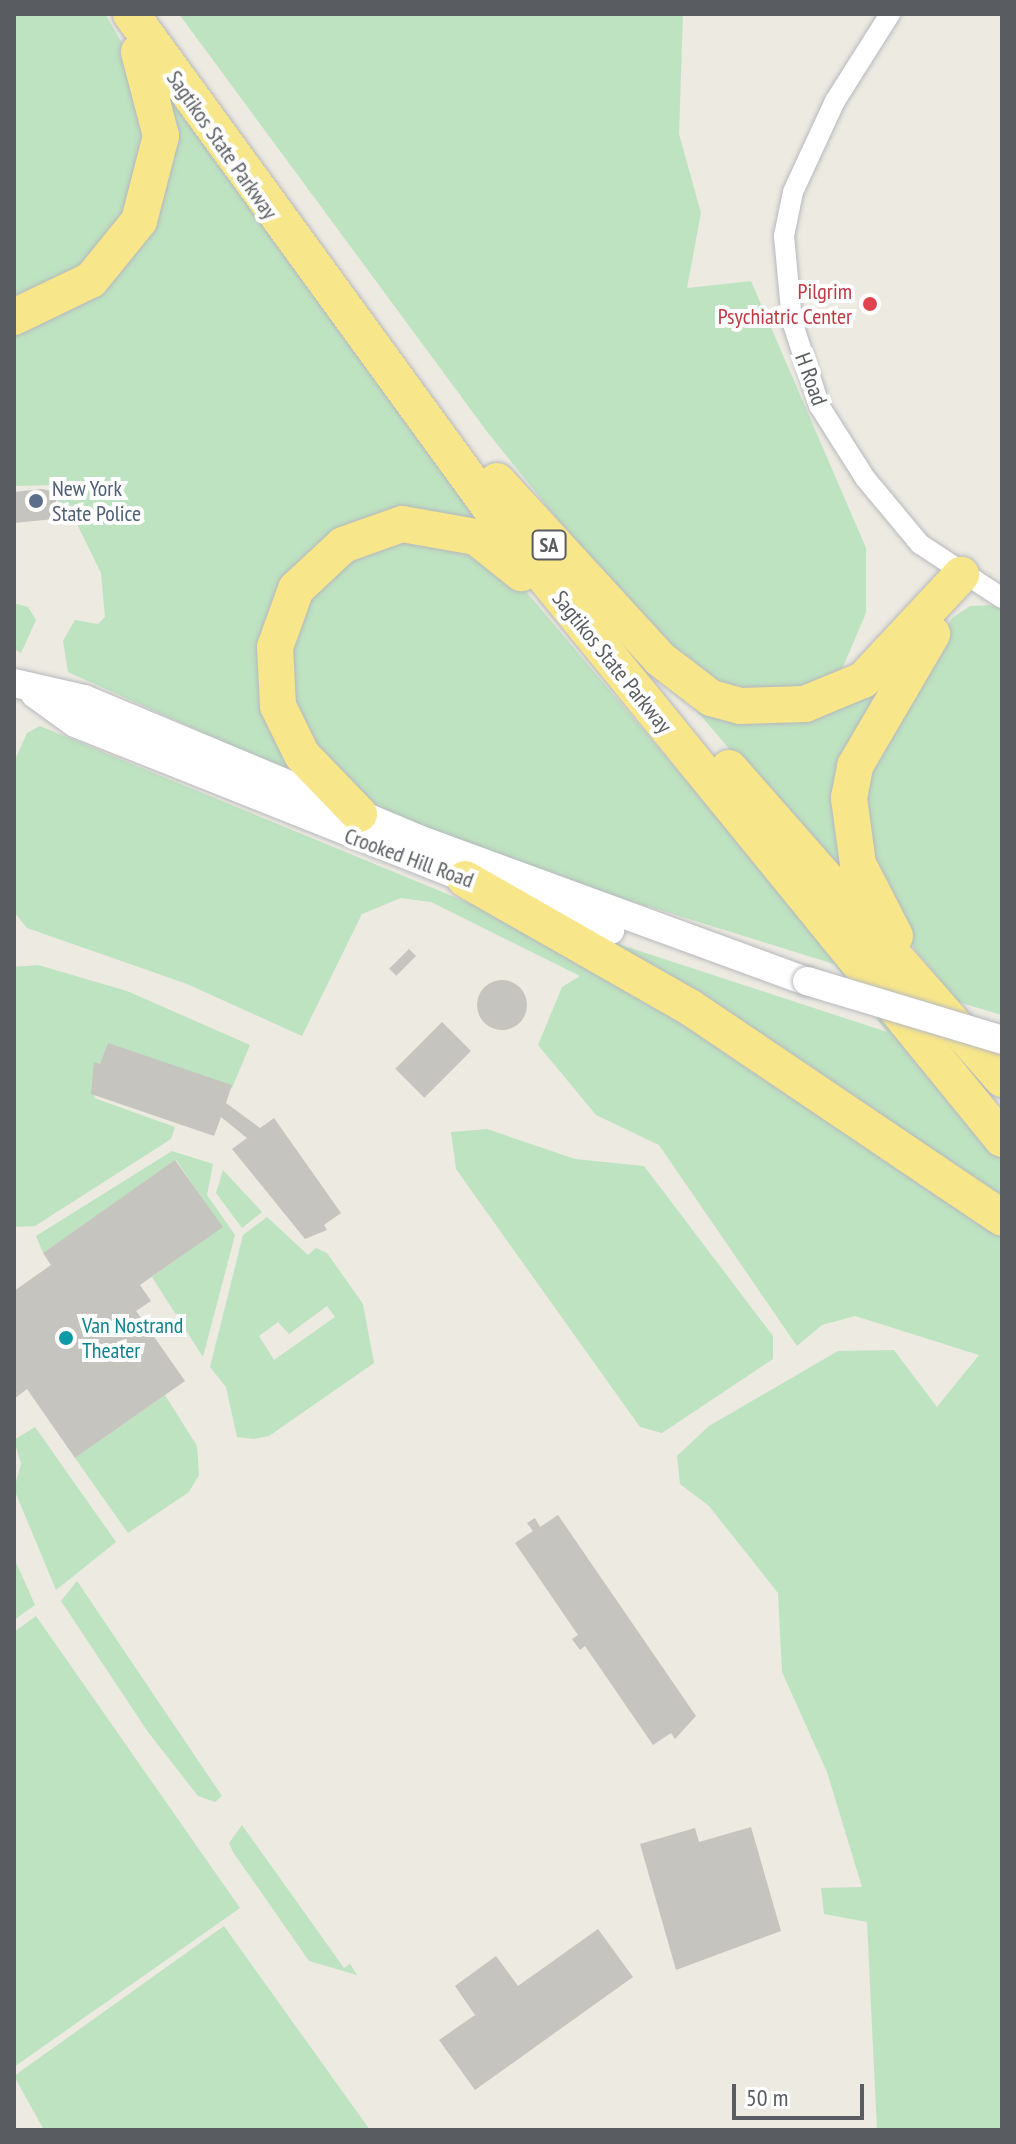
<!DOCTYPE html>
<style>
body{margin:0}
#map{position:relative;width:1016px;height:2144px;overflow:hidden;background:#eceae1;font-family:"PT Sans Narrow",sans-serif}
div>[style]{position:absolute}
.green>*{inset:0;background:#bee3c1}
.building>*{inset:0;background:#c6c4be;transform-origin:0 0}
.round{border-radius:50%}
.roads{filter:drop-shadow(0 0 2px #b6b8bd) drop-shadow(0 0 2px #b6b8bd)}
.street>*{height:20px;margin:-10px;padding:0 10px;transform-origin:10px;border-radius:10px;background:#fff}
.secondary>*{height:28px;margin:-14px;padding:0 14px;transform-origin:14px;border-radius:14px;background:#fff}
.highway>*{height:36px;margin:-18px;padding:0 18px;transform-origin:18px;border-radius:18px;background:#f8e68b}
.bridges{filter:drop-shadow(0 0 2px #b7b9bf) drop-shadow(0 0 2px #b7b9bf)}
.secondary-bridge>*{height:28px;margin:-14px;padding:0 14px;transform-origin:14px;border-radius:14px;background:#fff}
.dots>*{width:22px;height:22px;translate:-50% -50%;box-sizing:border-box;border:4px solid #fff;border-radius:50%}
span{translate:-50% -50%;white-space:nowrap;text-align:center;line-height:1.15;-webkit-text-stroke:8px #fff;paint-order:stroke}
.shield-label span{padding:2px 6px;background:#fff;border:2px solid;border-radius:6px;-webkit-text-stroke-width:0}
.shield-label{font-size:20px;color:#595c61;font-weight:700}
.street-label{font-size:22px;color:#595c61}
.health-label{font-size:22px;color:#be3a42}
.right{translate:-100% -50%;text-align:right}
.service-label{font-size:22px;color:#4e5e75}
.left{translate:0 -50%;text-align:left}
.culture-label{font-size:22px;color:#0d838f}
.frame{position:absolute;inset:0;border:16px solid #595c61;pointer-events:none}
.scale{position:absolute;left:732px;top:2084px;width:132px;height:36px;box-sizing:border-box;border:4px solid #595c61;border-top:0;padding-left:10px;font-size:24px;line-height:28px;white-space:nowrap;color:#595c61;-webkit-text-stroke:6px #fff;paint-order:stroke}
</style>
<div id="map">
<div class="green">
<div style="clip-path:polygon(14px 14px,105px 14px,132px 60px,150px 117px,134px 205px,74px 278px,14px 300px)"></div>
<div style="clip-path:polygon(179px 14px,683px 14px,679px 134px,701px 213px,687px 288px,751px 281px,866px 548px,866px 613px,834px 688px,727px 694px,649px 633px,488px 433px)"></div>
<div style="clip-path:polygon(168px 95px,499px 536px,396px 512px,271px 606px,308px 780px,68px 672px,63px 641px,75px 620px,98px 624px,105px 617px,101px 573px,76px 522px,59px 516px,57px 485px,14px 486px,14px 324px,119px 265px)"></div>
<div style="clip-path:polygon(402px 534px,462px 542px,513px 576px,1002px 1154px,1002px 1207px,597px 937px,887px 1032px,834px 964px,537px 872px,397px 819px,354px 791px,309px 747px,283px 697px,305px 590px,349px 549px)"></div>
<div style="clip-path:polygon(14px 603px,28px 607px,36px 620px,21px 653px,14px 649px)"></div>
<div style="clip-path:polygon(1002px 605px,1002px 1015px,958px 1002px,916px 951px,874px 883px,858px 810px,875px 740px,952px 618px,970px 606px)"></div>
<div style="clip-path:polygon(885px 677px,862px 722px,858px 898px,676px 687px,752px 721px)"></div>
<div style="clip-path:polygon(40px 726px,486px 910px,598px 967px,1002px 1235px,1002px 2130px,877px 2130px,867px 1922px,824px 1914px,821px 1888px,862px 1887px,827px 1772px,782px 1672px,778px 1593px,709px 1506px,680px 1484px,677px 1456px,709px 1426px,838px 1351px,894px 1350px,937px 1407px,979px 1355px,855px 1316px,822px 1325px,797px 1346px,659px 1145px,596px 1115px,538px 1045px,562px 987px,580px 976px,431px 902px,401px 898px,362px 914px,302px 1036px,187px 984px,27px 928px,14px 912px,14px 762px,27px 733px)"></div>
<div style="clip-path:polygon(38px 965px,127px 991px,250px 1045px,232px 1088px,110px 1048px,94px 1098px,175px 1127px,171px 1139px,35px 1226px,14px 1227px,14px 967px)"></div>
<div style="clip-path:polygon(487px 1129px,575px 1159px,644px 1166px,773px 1336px,773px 1359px,662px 1433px,640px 1427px,456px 1169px,451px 1132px)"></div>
<div style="clip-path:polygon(172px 1151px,213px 1164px,207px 1195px,235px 1235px,203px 1357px,152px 1277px,222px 1227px,176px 1160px,43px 1253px,36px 1236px)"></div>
<div style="clip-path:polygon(223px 1170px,262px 1212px,242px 1228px,216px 1193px)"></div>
<div style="clip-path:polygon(evenodd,267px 1217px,308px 1255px,316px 1248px,327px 1253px,363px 1304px,374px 1363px,269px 1436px,254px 1439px,237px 1437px,226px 1387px,210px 1367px,243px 1235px,267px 1217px,327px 1306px,335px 1317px,274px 1360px,259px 1336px,278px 1322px,289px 1334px,327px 1306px)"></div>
<div style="clip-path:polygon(165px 1395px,197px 1446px,199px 1475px,189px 1492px,128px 1533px,75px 1458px)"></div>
<div style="clip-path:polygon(35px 1427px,116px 1542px,56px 1590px,14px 1489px,21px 1464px,14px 1440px)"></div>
<div style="clip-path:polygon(14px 1558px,35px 1605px,14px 1620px)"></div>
<div style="clip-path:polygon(77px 1581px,222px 1796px,215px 1802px,198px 1796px,148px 1732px,61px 1601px)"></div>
<div style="clip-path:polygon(36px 1616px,240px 1908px,14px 2067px,14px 1632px)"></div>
<div style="clip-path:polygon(242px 1825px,344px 1968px,350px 1964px,357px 1975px,309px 1961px,233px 1852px,229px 1843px)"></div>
<div style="clip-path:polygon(224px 1926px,370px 2130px,44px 2130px,14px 2076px)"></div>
</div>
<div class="building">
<div style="clip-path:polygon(42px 489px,57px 492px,54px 519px,14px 523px,14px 492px)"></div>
<div style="left:409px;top:949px;width:10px;height:28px;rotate:45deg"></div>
<div class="round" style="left:477px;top:980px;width:50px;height:50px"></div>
<div style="left:442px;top:1022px;width:41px;height:66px;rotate:45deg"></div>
<div style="clip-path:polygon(108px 1043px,232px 1085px,226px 1103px,260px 1128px,274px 1118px,341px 1213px,324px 1225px,327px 1230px,305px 1239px,232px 1149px,247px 1138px,221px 1117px,214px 1136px,91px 1094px,94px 1062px,100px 1064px)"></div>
<div style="clip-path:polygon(175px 1160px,223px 1227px,140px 1285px,151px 1301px,136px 1311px,185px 1381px,75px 1458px,27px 1389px,14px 1399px,14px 1291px,51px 1265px,43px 1253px)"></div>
<div style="clip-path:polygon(558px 1515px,696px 1716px,675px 1739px,671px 1733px,653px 1745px,585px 1646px,580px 1650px,572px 1639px,578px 1635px,515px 1543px,533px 1531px,527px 1523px,535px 1518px,540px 1527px)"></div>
<div style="clip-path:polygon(751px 1827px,781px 1931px,676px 1970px,640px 1844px,695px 1828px,699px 1842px)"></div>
<div style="clip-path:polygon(598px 1929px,633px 1977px,475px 2090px,439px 2040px,475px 2015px,455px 1986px,496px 1956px,518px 1986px)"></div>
</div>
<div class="roads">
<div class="street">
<div style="left:890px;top:14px;width:103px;rotate:122.3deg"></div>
<div style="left:835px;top:101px;width:100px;rotate:114.8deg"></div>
<div style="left:793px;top:192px;width:45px;rotate:101.6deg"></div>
<div style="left:784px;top:236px;width:85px;rotate:84.6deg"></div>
<div style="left:792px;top:321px;width:90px;rotate:72deg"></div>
<div style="left:820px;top:407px;width:84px;rotate:57.6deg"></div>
<div style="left:865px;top:478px;width:86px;rotate:50.2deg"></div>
<div style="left:920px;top:544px;width:98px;rotate:33.4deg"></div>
</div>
<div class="secondary">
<div style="left:14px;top:683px;width:72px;rotate:12.9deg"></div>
<div style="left:84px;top:699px;width:362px;rotate:22.7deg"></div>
<div style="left:418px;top:839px;width:414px;rotate:20.1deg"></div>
<div style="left:35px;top:694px;width:49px;rotate:35.9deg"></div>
<div style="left:75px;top:723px;width:441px;rotate:21.7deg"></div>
<div style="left:528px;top:902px;width:87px;rotate:18.9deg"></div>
</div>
<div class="highway">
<div style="left:131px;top:14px;width:639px;rotate:53.97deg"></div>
<div style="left:507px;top:531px;width:784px;rotate:50.85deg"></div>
<div style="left:14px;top:317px;width:85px;rotate:-25.7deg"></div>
<div style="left:91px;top:280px;width:76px;rotate:-50.9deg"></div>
<div style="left:139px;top:221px;width:88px;rotate:-75.5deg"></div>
<div style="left:161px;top:136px;width:87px;rotate:-104.7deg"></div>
<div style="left:497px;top:481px;width:241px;rotate:47.5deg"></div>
<div style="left:660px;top:659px;width:64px;rotate:37.4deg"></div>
<div style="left:711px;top:698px;width:30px;rotate:15deg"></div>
<div style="left:740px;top:706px;width:65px;rotate:-1.8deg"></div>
<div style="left:805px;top:704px;width:63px;rotate:-22.5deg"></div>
<div style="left:863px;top:680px;width:144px;rotate:-47deg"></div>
<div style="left:729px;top:768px;width:414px;rotate:48.7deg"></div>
<div style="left:359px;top:814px;width:82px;rotate:-134deg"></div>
<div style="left:302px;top:755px;width:55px;rotate:-116.1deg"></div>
<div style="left:278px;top:706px;width:59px;rotate:-92.9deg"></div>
<div style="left:275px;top:647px;width:62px;rotate:-70.1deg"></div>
<div style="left:296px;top:589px;width:64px;rotate:-43.1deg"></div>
<div style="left:343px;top:545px;width:63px;rotate:-19.6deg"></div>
<div style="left:402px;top:524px;width:75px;rotate:10deg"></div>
<div style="left:476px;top:537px;width:58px;rotate:38.7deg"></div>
<div style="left:465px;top:879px;width:260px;rotate:29.7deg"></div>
<div style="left:691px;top:1008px;width:375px;rotate:34deg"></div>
<div style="left:895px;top:936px;width:81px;rotate:-117.2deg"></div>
<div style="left:858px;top:864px;width:67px;rotate:-97.8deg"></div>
<div style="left:849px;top:798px;width:33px;rotate:-79deg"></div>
<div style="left:855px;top:766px;width:153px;rotate:-59.7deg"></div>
</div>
</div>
<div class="bridges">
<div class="secondary-bridge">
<div style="left:807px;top:981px;width:204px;rotate:16.8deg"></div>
</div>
</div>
<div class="dots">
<div style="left:870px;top:304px;background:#e0444e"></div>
<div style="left:36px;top:501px;background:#5c6f8a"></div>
<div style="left:66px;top:1338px;background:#0f9aa8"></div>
</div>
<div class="shield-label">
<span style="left:549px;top:545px">SA</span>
</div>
<div class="street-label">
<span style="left:222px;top:145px;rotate:55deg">Sagtikos State Parkway</span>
<span style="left:811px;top:379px;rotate:70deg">H Road</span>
<span style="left:612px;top:662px;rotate:51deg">Sagtikos State Parkway</span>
<span style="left:409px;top:858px;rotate:20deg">Crooked Hill Road</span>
</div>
<div class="health-label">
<span class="right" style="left:852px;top:304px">Pilgrim<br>Psychiatric Center</span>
</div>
<div class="service-label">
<span class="left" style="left:52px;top:501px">New York<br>State Police</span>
</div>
<div class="culture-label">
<span class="left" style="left:82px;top:1338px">Van Nostrand<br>Theater</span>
</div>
<div class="frame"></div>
<div class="scale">50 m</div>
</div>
